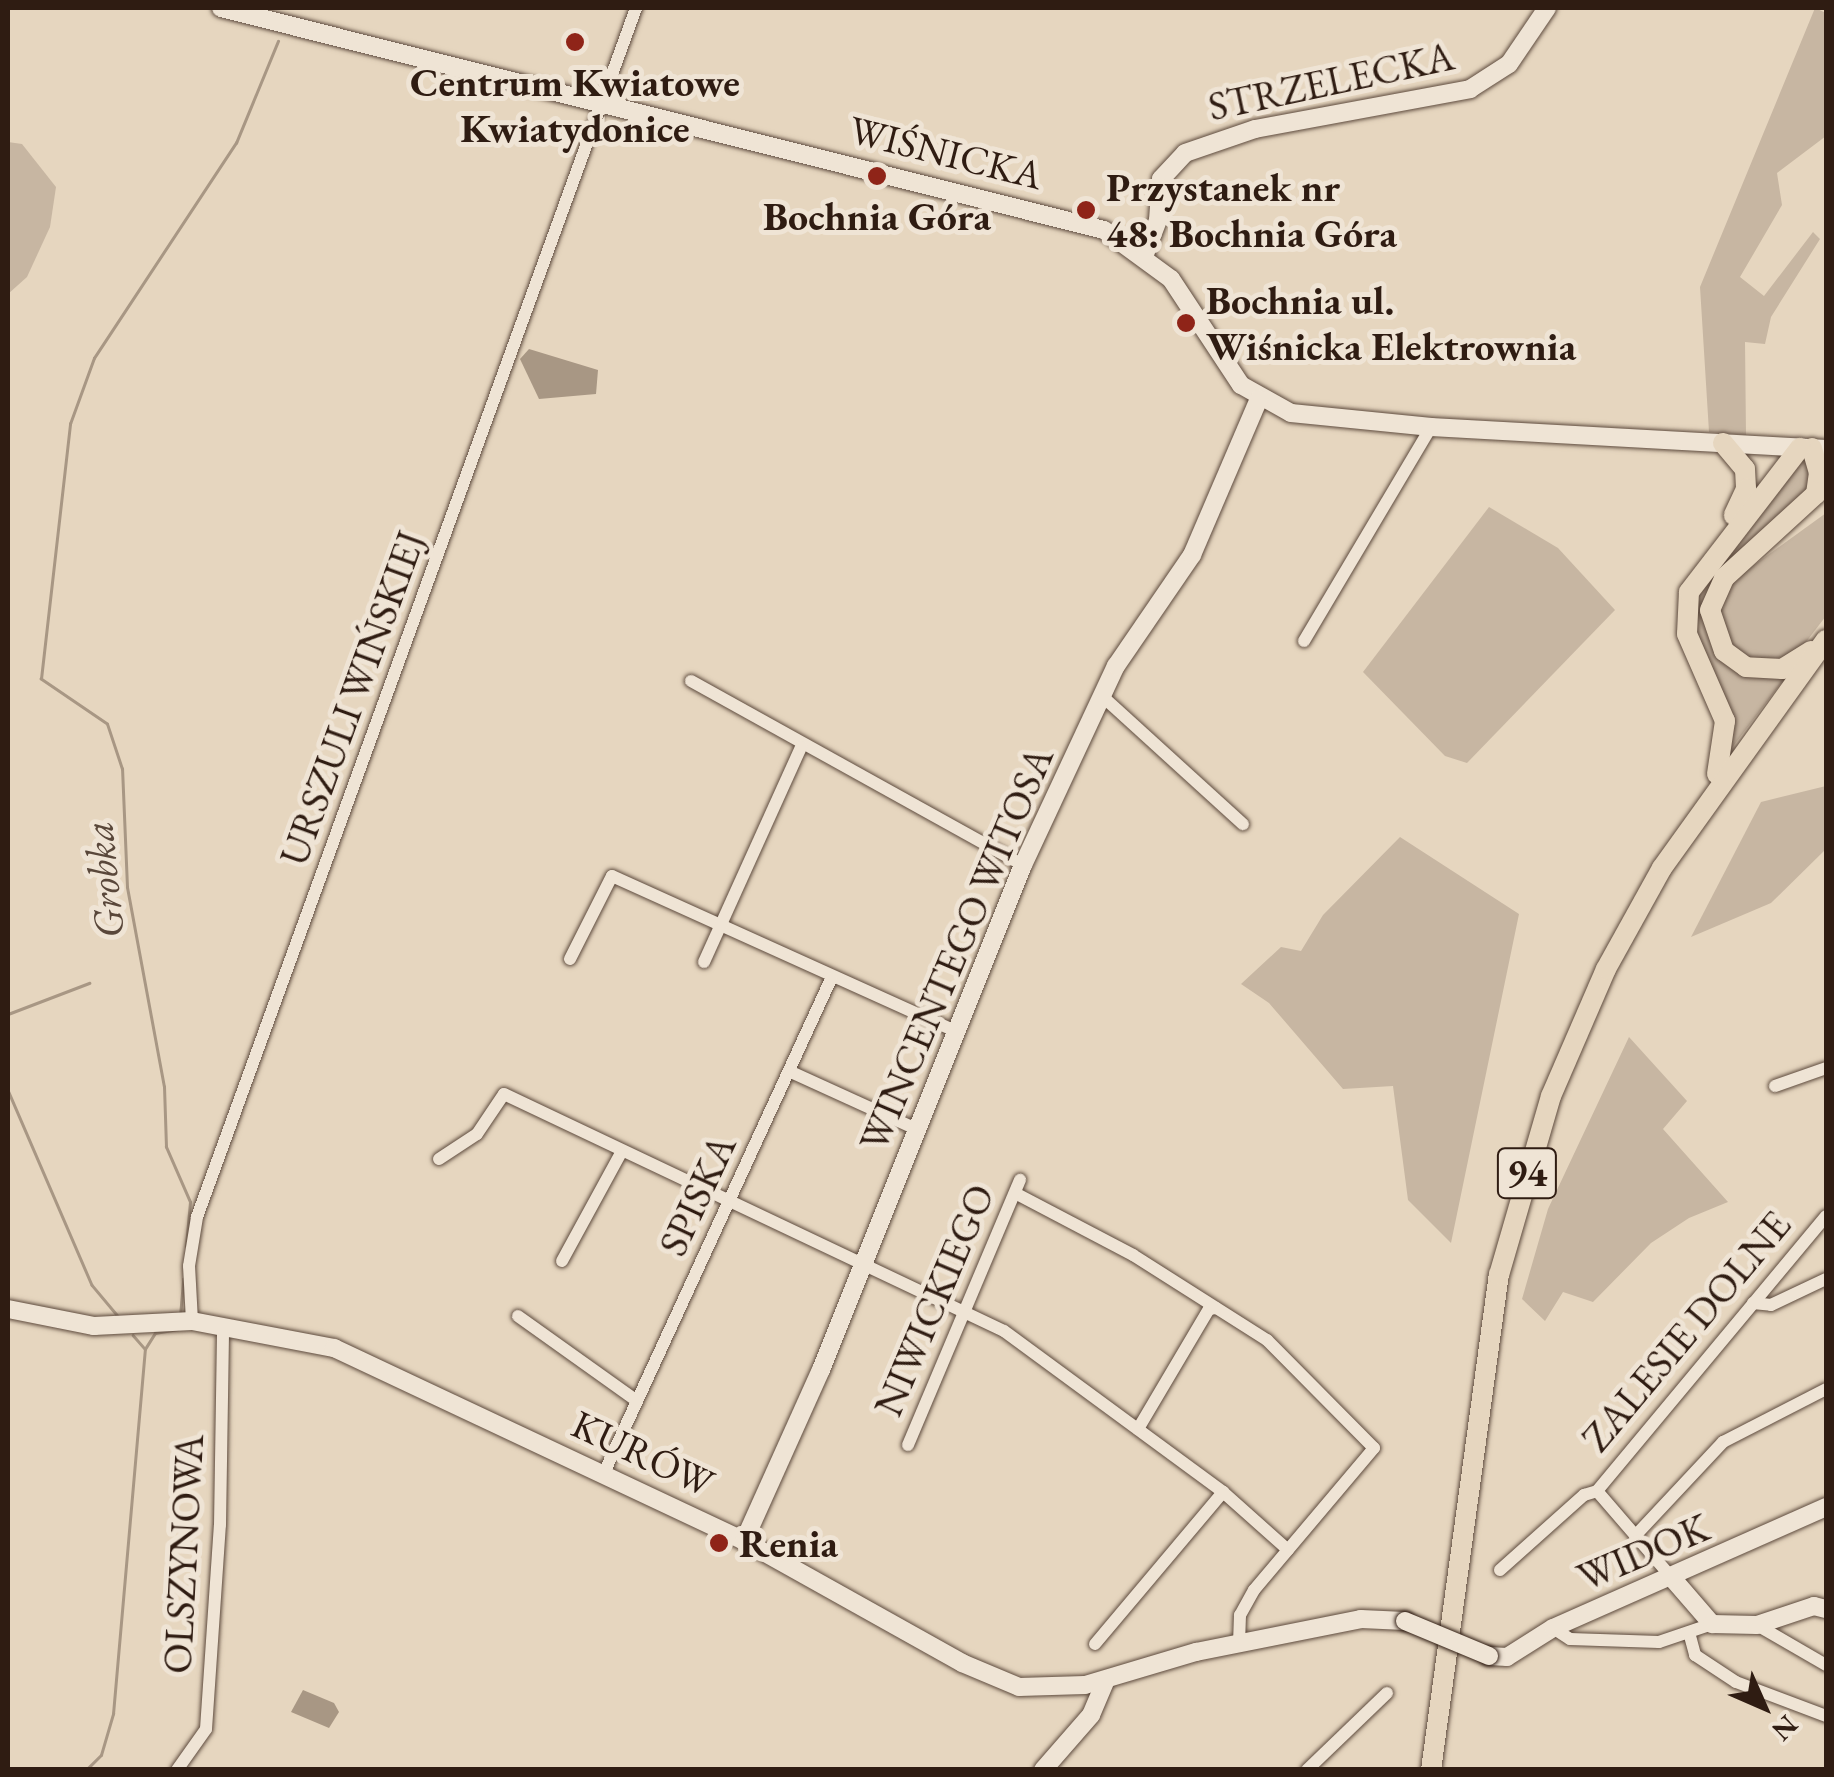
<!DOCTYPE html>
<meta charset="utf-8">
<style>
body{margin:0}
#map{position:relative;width:1834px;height:1777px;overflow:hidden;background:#e6d6bf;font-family:"EB Garamond",serif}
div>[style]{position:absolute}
.green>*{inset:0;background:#c7b6a2}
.water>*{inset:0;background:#a89784}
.stream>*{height:2.5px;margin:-1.25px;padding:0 1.25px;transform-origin:1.25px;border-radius:1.25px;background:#a89784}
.roads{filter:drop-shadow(0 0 2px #5d4a3d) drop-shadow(0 0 2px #5d4a3d)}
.street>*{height:12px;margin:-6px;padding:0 6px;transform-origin:6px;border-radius:6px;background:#efe4d5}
.secondary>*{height:18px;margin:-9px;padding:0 9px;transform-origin:9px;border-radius:9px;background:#efe4d5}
.primary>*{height:20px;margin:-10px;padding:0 10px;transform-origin:10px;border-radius:10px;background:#e6d6bf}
.bridges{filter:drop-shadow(0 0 2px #2f1c12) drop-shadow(0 0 2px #2f1c12)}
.secondary-bridge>*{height:18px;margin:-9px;padding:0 9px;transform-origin:9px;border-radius:9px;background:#efe4d5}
.dots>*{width:28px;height:28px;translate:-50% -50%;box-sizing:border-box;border:5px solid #efe4d5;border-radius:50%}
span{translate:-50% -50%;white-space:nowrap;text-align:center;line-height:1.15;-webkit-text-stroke:10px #efe4d5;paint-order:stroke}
.shield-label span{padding:2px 8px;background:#efe4d5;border:2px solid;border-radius:8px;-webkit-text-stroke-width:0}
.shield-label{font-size:38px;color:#2f1c12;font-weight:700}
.street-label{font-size:40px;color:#2f1c12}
.poi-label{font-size:40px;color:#2f1c12;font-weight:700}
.left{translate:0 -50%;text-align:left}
.water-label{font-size:42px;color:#59473a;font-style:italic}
.frame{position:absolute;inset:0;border:10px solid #2f1c12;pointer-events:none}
.north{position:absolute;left:1714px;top:1657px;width:100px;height:100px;-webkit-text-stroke:8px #efe4d5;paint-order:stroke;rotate:135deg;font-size:28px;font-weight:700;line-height:40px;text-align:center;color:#2f1c12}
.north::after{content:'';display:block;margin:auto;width:35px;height:45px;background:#2f1c12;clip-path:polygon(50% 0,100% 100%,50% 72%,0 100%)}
</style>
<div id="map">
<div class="green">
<div style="clip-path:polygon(1815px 8px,1826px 13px,1826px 136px,1777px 173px,1782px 205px,1740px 277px,1764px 296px,1813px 232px,1820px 239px,1771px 317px,1765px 344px,1745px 342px,1746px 435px,1709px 432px,1700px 287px)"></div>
<div style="clip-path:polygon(8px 142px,22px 144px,56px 187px,50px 227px,27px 277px,8px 294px)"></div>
<div style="clip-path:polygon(1797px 456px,1810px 468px,1808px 494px,1703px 614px,1713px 647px,1788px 674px,1731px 749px,1694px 638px,1694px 594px)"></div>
<div style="clip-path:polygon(1489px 507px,1558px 548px,1615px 610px,1467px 763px,1445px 756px,1363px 672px)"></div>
<div style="clip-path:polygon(1826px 513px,1826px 616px,1796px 655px,1750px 662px,1717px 631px,1721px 589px)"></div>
<div style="clip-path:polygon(1826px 786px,1826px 849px,1771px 903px,1691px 937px,1761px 802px)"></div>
<div style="clip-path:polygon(1400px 837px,1519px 914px,1451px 1243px,1408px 1200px,1393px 1086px,1343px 1089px,1269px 1003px,1241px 984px,1281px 947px,1301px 951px,1323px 915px)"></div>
<div style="clip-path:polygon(1629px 1037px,1687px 1101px,1663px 1129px,1728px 1202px,1689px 1218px,1651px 1243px,1593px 1302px,1563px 1292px,1545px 1321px,1522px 1299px,1548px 1209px)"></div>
</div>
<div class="water">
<div style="clip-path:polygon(529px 349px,598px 370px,596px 394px,539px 399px,520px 359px)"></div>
<div style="clip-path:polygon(303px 1690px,334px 1703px,339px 1712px,329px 1728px,291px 1712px)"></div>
</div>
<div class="stream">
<div style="left:8px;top:1014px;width:87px;rotate:-20.9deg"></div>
<div style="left:8px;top:1090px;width:212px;rotate:66.7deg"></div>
<div style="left:92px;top:1285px;width:40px;rotate:50deg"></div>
<div style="left:186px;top:1246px;width:44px;rotate:-84.8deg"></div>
<div style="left:190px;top:1202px;width:60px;rotate:-113.6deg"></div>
<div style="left:166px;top:1147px;width:60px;rotate:-91.9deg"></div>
<div style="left:164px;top:1087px;width:203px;rotate:-100.5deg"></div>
<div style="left:127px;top:887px;width:118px;rotate:-92.4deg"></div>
<div style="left:122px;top:769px;width:47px;rotate:-108.4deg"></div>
<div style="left:107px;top:724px;width:80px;rotate:-145.7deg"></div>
<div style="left:41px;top:679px;width:257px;rotate:-83.5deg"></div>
<div style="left:70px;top:424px;width:70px;rotate:-70deg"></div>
<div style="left:94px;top:358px;width:258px;rotate:-56.6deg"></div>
<div style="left:236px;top:143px;width:110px;rotate:-67.6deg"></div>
<div style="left:180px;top:1316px;width:37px;rotate:-85deg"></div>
<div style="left:133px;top:1335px;width:18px;rotate:49deg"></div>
<div style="left:86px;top:1770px;width:21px;rotate:-45deg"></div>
<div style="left:101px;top:1755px;width:43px;rotate:-73.7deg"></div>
<div style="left:113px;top:1714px;width:366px;rotate:-85deg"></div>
<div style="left:145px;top:1349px;width:19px;rotate:-58deg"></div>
<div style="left:155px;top:1333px;width:23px;rotate:-10deg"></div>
</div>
<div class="roads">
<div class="street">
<div style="left:1304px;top:641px;width:249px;rotate:-59.3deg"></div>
<div style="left:691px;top:681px;width:380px;rotate:29deg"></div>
<div style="left:1101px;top:695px;width:192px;rotate:42.3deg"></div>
<div style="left:570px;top:959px;width:93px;rotate:-63.2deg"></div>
<div style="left:612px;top:876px;width:379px;rotate:24.3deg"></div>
<div style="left:704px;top:962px;width:236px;rotate:-65.7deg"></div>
<div style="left:791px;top:1072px;width:140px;rotate:24.5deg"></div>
<div style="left:1775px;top:1086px;width:54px;rotate:-19.4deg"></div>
<div style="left:439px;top:1159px;width:45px;rotate:-33.3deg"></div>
<div style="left:477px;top:1134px;width:48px;rotate:-56deg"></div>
<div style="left:504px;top:1094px;width:553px;rotate:25.36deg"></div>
<div style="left:1004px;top:1331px;width:272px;rotate:36.3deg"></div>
<div style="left:1223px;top:1492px;width:87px;rotate:41.7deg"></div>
<div style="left:1015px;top:1193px;width:133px;rotate:27.7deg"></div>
<div style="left:1133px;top:1255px;width:159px;rotate:32.4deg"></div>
<div style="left:1267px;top:1340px;width:152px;rotate:45.3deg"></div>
<div style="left:1374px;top:1448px;width:186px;rotate:130.2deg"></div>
<div style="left:1254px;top:1590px;width:29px;rotate:119deg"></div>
<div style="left:1240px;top:1615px;width:27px;rotate:92deg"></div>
<div style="left:562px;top:1261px;width:125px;rotate:-61.4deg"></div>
<div style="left:1753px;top:1303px;width:18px;rotate:6deg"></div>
<div style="left:1771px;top:1305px;width:61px;rotate:-25.3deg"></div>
<div style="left:518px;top:1316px;width:146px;rotate:35.5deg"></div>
<div style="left:192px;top:1321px;width:55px;rotate:-93.1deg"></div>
<div style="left:189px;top:1266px;width:50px;rotate:-80.7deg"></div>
<div style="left:197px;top:1217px;width:1286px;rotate:-70.04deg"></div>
<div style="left:1138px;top:1429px;width:139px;rotate:-59.4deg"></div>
<div style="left:1209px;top:1309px;width:7px;rotate:-8deg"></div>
<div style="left:908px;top:1445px;width:288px;rotate:-67.1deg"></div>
<div style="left:604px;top:1473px;width:544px;rotate:-65.32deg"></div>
<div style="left:1597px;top:1491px;width:358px;rotate:-50.2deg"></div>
<div style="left:1597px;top:1491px;width:116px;rotate:49.2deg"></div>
<div style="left:1635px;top:1536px;width:129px;rotate:-46.9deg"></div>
<div style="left:1723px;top:1442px;width:116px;rotate:-27.2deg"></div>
<div style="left:1500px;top:1570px;width:113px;rotate:-41.8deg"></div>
<div style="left:1584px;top:1495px;width:14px;rotate:-17deg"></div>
<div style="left:1757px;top:1625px;width:80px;rotate:30.1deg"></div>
<div style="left:1553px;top:1628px;width:20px;rotate:33deg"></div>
<div style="left:1570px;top:1639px;width:89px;rotate:1.9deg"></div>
<div style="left:1659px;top:1642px;width:56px;rotate:-18.8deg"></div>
<div style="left:1690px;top:1636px;width:20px;rotate:75deg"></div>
<div style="left:1695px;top:1655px;width:49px;rotate:33.4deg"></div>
<div style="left:1736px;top:1682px;width:96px;rotate:20.7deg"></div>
<div style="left:1095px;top:1644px;width:199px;rotate:-49.9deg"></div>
<div style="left:177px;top:1770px;width:50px;rotate:-54.7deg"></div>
<div style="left:206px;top:1729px;width:204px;rotate:-86.1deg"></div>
<div style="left:220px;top:1525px;width:194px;rotate:-89.1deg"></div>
<div style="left:1307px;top:1770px;width:111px;rotate:-43.9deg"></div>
</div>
<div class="secondary">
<div style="left:221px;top:8px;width:910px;rotate:14.11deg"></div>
<div style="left:1104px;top:230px;width:83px;rotate:36.2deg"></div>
<div style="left:1171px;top:279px;width:127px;rotate:56.6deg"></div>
<div style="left:1241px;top:385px;width:57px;rotate:29.2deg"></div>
<div style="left:1291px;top:413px;width:141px;rotate:5.7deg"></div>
<div style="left:1431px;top:427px;width:396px;rotate:3.2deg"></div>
<div style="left:1145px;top:254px;width:36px;rotate:-69deg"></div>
<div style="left:1158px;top:220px;width:41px;rotate:-85.8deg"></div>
<div style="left:1161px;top:179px;width:35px;rotate:-47deg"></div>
<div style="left:1185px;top:153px;width:74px;rotate:-18.9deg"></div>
<div style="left:1255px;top:129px;width:219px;rotate:-10.5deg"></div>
<div style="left:1470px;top:89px;width:46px;rotate:-32.7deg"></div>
<div style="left:1509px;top:64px;width:68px;rotate:-55.8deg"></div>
<div style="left:8px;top:1309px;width:88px;rotate:11.2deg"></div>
<div style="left:94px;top:1326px;width:98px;rotate:-2.9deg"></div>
<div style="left:192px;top:1321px;width:145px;rotate:10.8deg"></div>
<div style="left:334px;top:1348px;width:453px;rotate:25.2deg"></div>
<div style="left:744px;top:1541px;width:250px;rotate:29.2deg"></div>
<div style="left:962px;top:1663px;width:62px;rotate:22.8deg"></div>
<div style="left:1019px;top:1687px;width:66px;rotate:-1.7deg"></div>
<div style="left:1085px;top:1685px;width:116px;rotate:-16.6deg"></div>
<div style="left:1196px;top:1652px;width:168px;rotate:-11.3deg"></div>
<div style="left:1361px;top:1619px;width:44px;rotate:2.6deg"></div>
<div style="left:744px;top:1541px;width:188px;rotate:-65.8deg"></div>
<div style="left:821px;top:1370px;width:544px;rotate:-68.2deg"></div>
<div style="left:1023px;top:865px;width:220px;rotate:-65deg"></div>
<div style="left:1116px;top:666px;width:135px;rotate:-55.6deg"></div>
<div style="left:1192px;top:555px;width:170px;rotate:-66.8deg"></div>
<div style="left:1673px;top:1579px;width:60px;rotate:49.1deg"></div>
<div style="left:1712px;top:1624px;width:45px;rotate:1.3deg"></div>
<div style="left:1757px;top:1625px;width:60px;rotate:-18.4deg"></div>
<div style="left:1814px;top:1606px;width:12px;rotate:14deg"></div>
<div style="left:1489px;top:1656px;width:18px;rotate:3deg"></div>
<div style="left:1507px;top:1657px;width:54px;rotate:-32.2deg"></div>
<div style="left:1553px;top:1628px;width:299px;rotate:-23.9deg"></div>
<div style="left:1043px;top:1770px;width:73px;rotate:-48.9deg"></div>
<div style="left:1091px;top:1715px;width:38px;rotate:-67deg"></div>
</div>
<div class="primary">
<div style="left:1723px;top:443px;width:34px;rotate:50deg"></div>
<div style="left:1745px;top:469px;width:20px;rotate:87deg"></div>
<div style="left:1746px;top:489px;width:29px;rotate:115deg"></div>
<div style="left:1811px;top:651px;width:34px;rotate:148deg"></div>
<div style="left:1782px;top:669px;width:36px;rotate:-177deg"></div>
<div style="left:1746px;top:667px;width:27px;rotate:-144deg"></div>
<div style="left:1724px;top:651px;width:43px;rotate:-108.9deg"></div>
<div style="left:1710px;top:610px;width:35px;rotate:-66deg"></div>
<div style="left:1724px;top:578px;width:125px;rotate:-42.4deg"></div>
<div style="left:1816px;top:494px;width:21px;rotate:-82deg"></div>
<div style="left:1819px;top:473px;width:26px;rotate:-106deg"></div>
<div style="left:1717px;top:774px;width:54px;rotate:-81.4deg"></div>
<div style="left:1725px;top:721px;width:95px;rotate:-113.6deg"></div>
<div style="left:1687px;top:634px;width:42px;rotate:-87.3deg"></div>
<div style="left:1689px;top:592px;width:182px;rotate:-52.4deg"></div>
<div style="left:1431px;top:1770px;width:500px;rotate:-82.2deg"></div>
<div style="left:1499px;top:1275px;width:186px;rotate:-73.8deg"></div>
<div style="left:1551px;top:1096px;width:138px;rotate:-66.6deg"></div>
<div style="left:1606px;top:969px;width:115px;rotate:-61deg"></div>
<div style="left:1662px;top:868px;width:281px;rotate:-54.3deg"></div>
</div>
</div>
<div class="bridges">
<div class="secondary-bridge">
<div style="left:1405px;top:1621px;width:91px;rotate:22.6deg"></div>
</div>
</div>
<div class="dots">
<div style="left:575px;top:42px;background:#8f2418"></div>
<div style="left:877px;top:176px;background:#8f2418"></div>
<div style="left:1086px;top:210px;background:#8f2418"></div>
<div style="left:1186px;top:323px;background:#8f2418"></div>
<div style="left:719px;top:1543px;background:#8f2418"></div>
</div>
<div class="shield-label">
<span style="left:1527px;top:1173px">94</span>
</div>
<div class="street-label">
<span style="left:1331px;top:81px;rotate:-12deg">STRZELECKA</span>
<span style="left:946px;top:152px;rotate:14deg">WIŚNICKA</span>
<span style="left:352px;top:698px;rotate:-70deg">URSZULI WIŃSKIEJ</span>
<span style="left:956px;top:949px;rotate:-67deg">WINCENTEGO WITOSA</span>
<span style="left:697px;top:1195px;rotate:-65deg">SPISKA</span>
<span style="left:934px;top:1300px;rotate:-67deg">NIWICKIEGO</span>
<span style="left:1686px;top:1331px;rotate:-50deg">ZALESIE DOLNE</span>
<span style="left:643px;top:1453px;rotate:25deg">KURÓW</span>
<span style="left:1643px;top:1552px;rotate:-23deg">WIDOK</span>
<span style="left:183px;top:1554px;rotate:-87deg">OLSZYNOWA</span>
</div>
<div class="poi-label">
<span style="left:575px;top:105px">Centrum Kwiatowe<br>Kwiatydonice</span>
<span class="left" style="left:1106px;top:210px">Przystanek nr<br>48: Bochnia Góra</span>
<span style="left:877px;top:216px">Bochnia Góra</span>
<span class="left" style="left:1206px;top:323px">Bochnia ul.<br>Wiśnicka Elektrownia</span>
<span class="left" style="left:739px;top:1543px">Renia</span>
</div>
<div class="water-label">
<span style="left:104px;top:880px;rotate:-96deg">Grobka</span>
</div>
<div class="frame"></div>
<div class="north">N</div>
</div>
